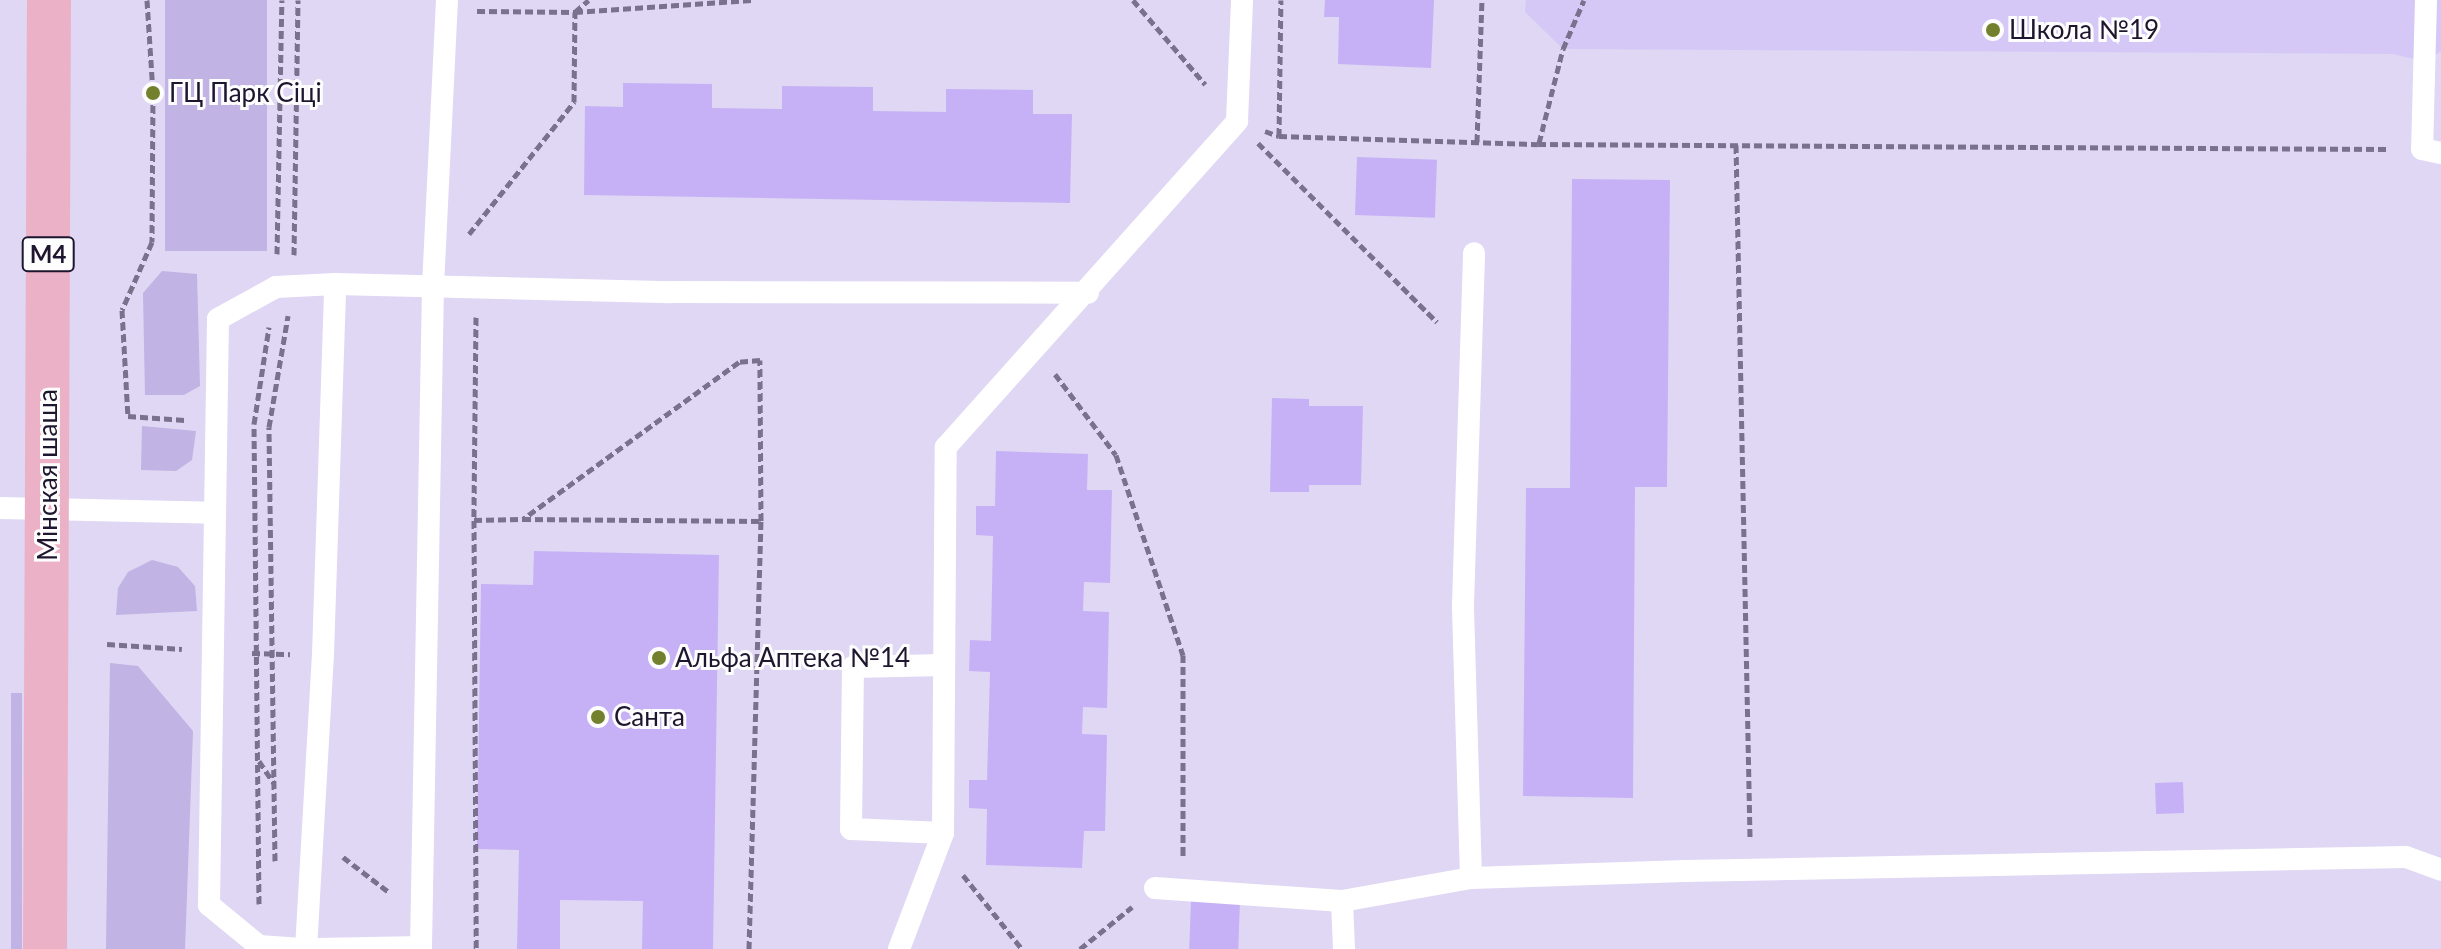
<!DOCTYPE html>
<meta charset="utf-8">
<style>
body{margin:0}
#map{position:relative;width:2441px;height:949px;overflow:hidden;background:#dfd7f4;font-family:Lato,sans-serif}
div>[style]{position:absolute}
.built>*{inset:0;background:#d5c8f7}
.green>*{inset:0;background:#c1b3e4;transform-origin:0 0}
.building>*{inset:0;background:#c6b1f6;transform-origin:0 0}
.path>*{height:5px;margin-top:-2.5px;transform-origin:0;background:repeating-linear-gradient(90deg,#7a718d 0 8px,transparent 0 12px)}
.lane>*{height:22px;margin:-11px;padding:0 11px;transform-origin:11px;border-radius:11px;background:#fff}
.primary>*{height:44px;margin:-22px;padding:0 22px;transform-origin:22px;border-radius:22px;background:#ebb1c6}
.dots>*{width:22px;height:22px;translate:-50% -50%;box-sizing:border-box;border:4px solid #fdfdfd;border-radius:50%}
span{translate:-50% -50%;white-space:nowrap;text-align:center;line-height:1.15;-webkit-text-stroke:6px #fdfdfd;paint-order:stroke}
.shield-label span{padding:2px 6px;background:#fdfdfd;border:2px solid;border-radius:6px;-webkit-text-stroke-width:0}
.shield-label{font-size:24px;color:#1e152f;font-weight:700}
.poi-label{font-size:26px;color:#1e152f}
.left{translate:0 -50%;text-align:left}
.street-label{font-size:26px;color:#1e152f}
</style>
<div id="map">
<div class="built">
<div style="clip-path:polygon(1526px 0,2441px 0,2441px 51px,2426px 62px,2393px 54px,1563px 49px,1525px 12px)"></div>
</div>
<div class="green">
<div style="left:165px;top:0;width:102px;height:251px"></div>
<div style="clip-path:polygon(162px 271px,197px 274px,200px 386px,184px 395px,145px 395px,143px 293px)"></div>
<div style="clip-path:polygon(142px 426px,196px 431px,192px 460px,176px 471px,141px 470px)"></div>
<div style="clip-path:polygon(152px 560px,178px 567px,195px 586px,197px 611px,116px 615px,118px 588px,128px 572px)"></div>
<div style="clip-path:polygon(110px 663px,138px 666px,193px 731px,185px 949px,106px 949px)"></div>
<div style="left:11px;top:693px;width:11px;height:256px"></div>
</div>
<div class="building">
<div style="clip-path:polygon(1325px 0,1434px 0,1431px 68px,1338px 64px,1339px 17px,1324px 17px)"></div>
<div style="clip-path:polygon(623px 83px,712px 84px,712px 108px,782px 109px,782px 86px,873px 87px,873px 111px,946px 112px,946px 89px,1033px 90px,1033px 114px,1072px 114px,1070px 203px,584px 195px,585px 106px,623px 107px)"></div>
<div style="left:1357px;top:157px;width:80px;height:58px;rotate:2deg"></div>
<div style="clip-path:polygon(1572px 179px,1670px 180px,1667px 487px,1635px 487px,1633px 798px,1523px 796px,1526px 488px,1570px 488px)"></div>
<div style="clip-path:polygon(1272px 398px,1309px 399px,1309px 406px,1363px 406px,1361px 485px,1309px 485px,1309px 492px,1270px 492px)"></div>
<div style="clip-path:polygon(996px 451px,1088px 454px,1087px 490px,1112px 490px,1110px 583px,1084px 582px,1083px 611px,1109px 612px,1107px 708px,1083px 707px,1082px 734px,1107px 735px,1105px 831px,1084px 831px,1082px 868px,986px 865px,987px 809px,969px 808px,969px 780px,987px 780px,990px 672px,969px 671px,970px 640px,991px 641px,993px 536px,976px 535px,976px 506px,995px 506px)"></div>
<div style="clip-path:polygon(534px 551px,719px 555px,713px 949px,642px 949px,643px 901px,560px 900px,560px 949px,517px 949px,519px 850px,477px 849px,481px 584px,533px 585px)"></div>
<div style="left:2183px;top:782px;width:31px;height:28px;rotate:88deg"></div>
<div style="left:1191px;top:899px;width:49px;height:50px;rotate:2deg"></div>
</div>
<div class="path">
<div style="left:147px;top:0;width:93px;rotate:86.3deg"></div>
<div style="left:153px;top:93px;width:149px;rotate:90.4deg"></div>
<div style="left:152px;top:242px;width:74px;rotate:113.8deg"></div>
<div style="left:122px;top:310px;width:106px;rotate:86.8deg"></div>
<div style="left:128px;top:416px;width:57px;rotate:4deg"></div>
<div style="left:1133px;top:0;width:111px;rotate:49.4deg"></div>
<div style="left:477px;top:11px;width:98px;rotate:0.6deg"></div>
<div style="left:575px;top:12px;width:177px;rotate:-3.9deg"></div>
<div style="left:1265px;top:131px;width:15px;rotate:20deg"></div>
<div style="left:1279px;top:136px;width:259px;rotate:1.8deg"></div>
<div style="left:1538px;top:144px;width:852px;rotate:0.34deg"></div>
<div style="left:1279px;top:136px;width:136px;rotate:-89.2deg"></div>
<div style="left:1477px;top:142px;width:142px;rotate:-88deg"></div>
<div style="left:1258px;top:143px;width:253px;rotate:45deg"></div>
<div style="left:1539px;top:143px;width:97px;rotate:-75.7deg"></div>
<div style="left:1563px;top:49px;width:53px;rotate:-66.8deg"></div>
<div style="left:1736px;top:145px;width:692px;rotate:88.84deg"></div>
<div style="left:469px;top:234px;width:169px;rotate:-51.5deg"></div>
<div style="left:574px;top:102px;width:90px;rotate:-89.4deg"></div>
<div style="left:575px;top:12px;width:18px;rotate:-41deg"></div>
<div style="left:277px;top:254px;width:254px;rotate:-88.9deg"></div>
<div style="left:294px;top:255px;width:255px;rotate:-89.1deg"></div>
<div style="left:476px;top:317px;width:203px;rotate:90.6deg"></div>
<div style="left:474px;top:520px;width:49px;rotate:-1.2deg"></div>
<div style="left:1055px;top:374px;width:101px;rotate:53deg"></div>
<div style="left:1116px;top:455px;width:211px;rotate:71.5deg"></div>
<div style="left:1183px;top:655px;width:202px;rotate:90deg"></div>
<div style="left:474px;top:520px;width:429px;rotate:89.7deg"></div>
<div style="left:107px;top:644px;width:75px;rotate:3.8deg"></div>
<div style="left:252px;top:653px;width:38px;rotate:2deg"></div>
<div style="left:259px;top:761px;width:27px;rotate:56deg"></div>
<div style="left:343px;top:857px;width:58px;rotate:37.3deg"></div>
<div style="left:275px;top:861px;width:434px;rotate:-90.8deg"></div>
<div style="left:269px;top:427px;width:113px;rotate:-80.3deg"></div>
<div style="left:963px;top:875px;width:95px;rotate:51.4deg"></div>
<div style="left:259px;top:904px;width:480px;rotate:-90.6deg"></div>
<div style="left:254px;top:424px;width:98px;rotate:-81.2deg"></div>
<div style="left:749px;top:949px;width:428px;rotate:-88.4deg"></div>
<div style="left:761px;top:521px;width:161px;rotate:-90.4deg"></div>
<div style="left:760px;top:360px;width:21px;rotate:175deg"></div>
<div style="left:739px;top:362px;width:267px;rotate:144deg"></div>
<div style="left:523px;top:519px;width:238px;rotate:0.5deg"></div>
<div style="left:1080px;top:949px;width:67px;rotate:-38.9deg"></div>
</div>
<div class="lane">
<div style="left:2426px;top:0;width:149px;rotate:91.5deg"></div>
<div style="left:2422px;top:149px;width:19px;rotate:12deg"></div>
<div style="left:0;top:508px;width:213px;rotate:1.3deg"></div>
<div style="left:943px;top:833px;width:92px;rotate:-177.5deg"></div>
<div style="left:851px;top:829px;width:162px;rotate:-89.3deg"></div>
<div style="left:853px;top:667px;width:91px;rotate:-1.3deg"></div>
<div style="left:1471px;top:878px;width:273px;rotate:-91.7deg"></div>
<div style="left:1463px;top:605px;width:352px;rotate:-88.2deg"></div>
<div style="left:1155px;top:888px;width:187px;rotate:4deg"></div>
<div style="left:1342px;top:901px;width:131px;rotate:-10.1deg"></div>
<div style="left:1471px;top:878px;width:214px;rotate:-1.9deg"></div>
<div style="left:1685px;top:871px;width:721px;rotate:-1.11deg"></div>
<div style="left:2406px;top:857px;width:37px;rotate:20deg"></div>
<div style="left:1342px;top:901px;width:48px;rotate:87.6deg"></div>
<div style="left:302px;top:949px;width:43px;rotate:-176deg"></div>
<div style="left:259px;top:946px;width:65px;rotate:-140.6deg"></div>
<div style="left:209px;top:905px;width:586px;rotate:-89.12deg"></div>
<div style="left:218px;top:319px;width:66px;rotate:-28.9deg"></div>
<div style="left:276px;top:287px;width:59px;rotate:-2.9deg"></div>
<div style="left:335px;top:284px;width:336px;rotate:1.4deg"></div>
<div style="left:671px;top:292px;width:417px;rotate:0.1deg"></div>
<div style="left:306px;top:949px;width:295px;rotate:-86.7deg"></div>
<div style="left:323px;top:654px;width:370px;rotate:-88.1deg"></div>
<div style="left:316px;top:949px;width:105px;rotate:-1.1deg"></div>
<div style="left:421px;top:947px;width:661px;rotate:-88.96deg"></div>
<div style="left:433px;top:286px;width:286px;rotate:-87.2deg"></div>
<div style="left:899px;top:949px;width:124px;rotate:-69.2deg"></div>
<div style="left:943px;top:833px;width:386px;rotate:-89.6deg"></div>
<div style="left:946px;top:447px;width:437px;rotate:-48.2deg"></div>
<div style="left:1237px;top:121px;width:121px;rotate:-87.6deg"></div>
</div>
<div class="primary">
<div style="left:45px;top:949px;width:949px;rotate:-89.76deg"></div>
</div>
<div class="dots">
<div style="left:1993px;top:30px;background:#73812e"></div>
<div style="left:153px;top:93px;background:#73812e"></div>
<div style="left:659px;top:658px;background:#73812e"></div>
<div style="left:598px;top:717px;background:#73812e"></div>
</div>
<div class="shield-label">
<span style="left:48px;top:254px">М4</span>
</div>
<div class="poi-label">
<span class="left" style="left:2009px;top:30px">Школа №19</span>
<span class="left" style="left:169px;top:93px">ГЦ Парк Сіці</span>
<span class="left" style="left:675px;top:658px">Альфа Аптека №14</span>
<span class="left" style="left:614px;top:717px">Санта</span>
</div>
<div class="street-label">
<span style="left:48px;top:475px;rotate:-90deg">Мінская шаша</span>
</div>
</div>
